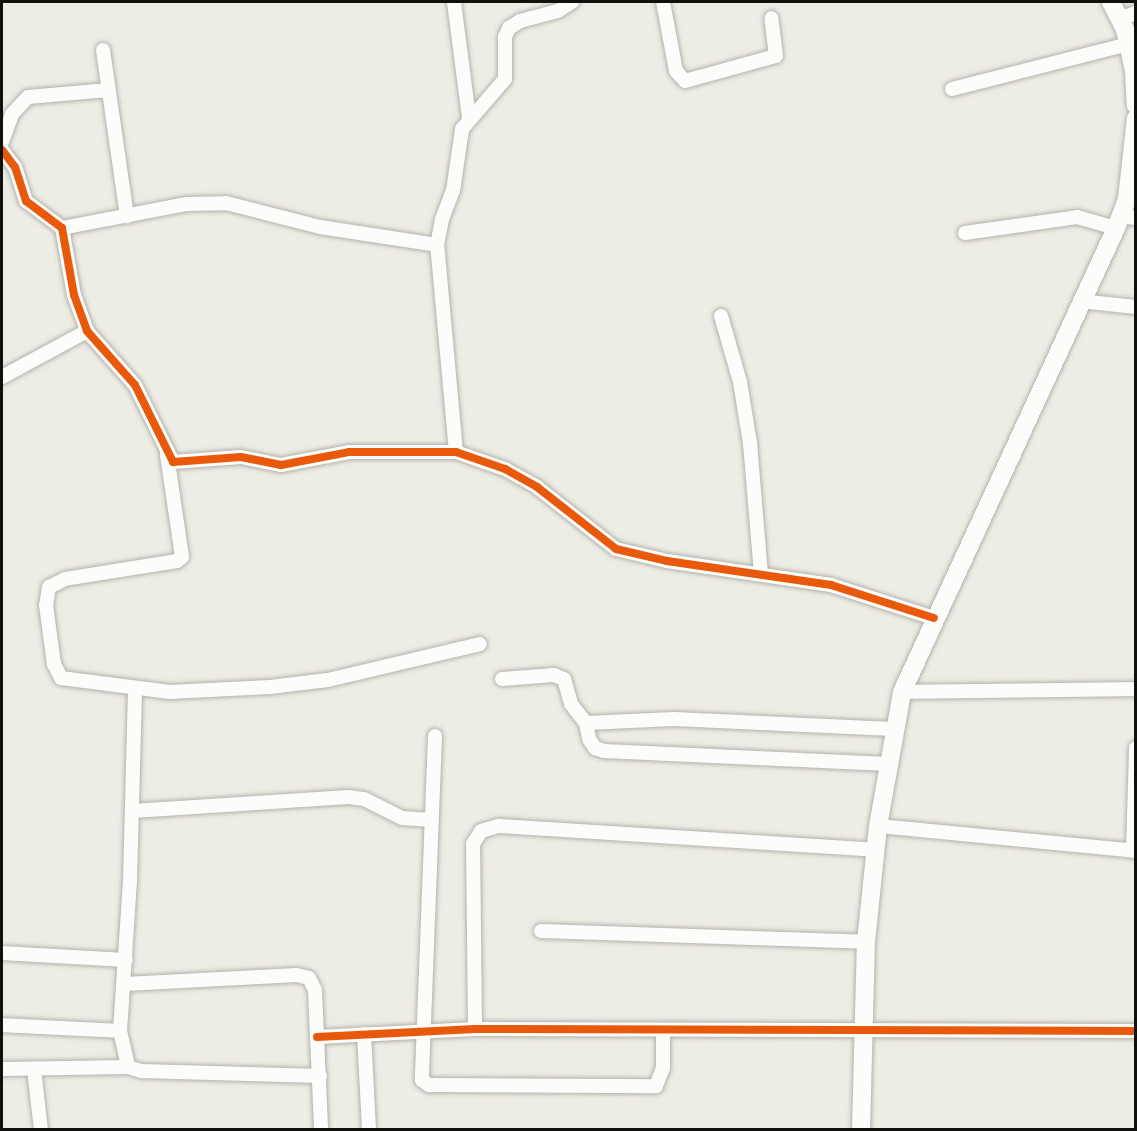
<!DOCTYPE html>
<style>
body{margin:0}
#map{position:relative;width:1137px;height:1131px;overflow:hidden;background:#eeede5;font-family:Figtree,sans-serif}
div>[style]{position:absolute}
.roads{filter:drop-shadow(0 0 2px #b3b2ac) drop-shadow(0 0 2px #b3b2ac)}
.minor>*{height:14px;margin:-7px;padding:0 7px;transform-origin:7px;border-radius:7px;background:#fcfcfb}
.secondary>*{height:18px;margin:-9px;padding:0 9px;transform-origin:9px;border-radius:9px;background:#fcfcfb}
.cycleway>*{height:8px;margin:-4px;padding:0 4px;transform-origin:4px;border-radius:4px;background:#e8590c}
span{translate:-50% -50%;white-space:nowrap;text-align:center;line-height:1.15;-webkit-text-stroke:5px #f2f0e1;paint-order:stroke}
.frame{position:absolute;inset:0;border:3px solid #11110c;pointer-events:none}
</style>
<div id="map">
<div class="roads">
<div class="minor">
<div style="left:454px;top:2px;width:117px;rotate:82.6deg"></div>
<div style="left:663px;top:2px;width:70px;rotate:79.3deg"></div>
<div style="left:676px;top:71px;width:13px;rotate:48deg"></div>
<div style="left:685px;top:81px;width:94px;rotate:-15.4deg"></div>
<div style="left:776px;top:56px;width:38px;rotate:-97deg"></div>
<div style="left:1120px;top:19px;width:17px;rotate:-21deg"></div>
<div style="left:103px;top:50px;width:168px;rotate:81.8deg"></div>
<div style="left:952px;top:89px;width:182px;rotate:-14.3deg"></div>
<div style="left:2px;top:142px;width:30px;rotate:-70deg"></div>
<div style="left:12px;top:114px;width:23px;rotate:-47deg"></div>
<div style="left:28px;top:97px;width:81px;rotate:-4.9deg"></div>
<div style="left:2px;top:150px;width:21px;rotate:53deg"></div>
<div style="left:15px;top:167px;width:36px;rotate:72deg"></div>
<div style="left:26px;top:201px;width:45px;rotate:36.9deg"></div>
<div style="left:62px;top:228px;width:68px;rotate:79.8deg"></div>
<div style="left:74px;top:295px;width:38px;rotate:70deg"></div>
<div style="left:87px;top:331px;width:72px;rotate:48.4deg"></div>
<div style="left:135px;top:385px;width:86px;rotate:63.7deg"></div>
<div style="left:173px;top:462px;width:68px;rotate:-4.2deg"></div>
<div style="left:241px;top:457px;width:41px;rotate:11.3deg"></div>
<div style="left:281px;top:465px;width:69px;rotate:-10.8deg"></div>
<div style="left:349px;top:452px;width:107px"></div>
<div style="left:456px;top:452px;width:52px;rotate:19.1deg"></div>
<div style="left:505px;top:469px;width:37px;rotate:29deg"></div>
<div style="left:537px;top:487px;width:100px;rotate:38.1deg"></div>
<div style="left:616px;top:549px;width:52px;rotate:13.2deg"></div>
<div style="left:667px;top:561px;width:166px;rotate:8.3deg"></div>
<div style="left:831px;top:585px;width:108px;rotate:17.8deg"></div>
<div style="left:1120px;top:216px;width:16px;rotate:7deg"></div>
<div style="left:62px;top:228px;width:127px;rotate:-10.9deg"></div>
<div style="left:187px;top:204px;width:39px;rotate:-1deg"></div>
<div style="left:226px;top:203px;width:97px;rotate:14.3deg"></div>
<div style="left:320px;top:227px;width:118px;rotate:8.7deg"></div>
<div style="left:965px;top:233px;width:113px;rotate:-8.1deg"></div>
<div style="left:1077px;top:217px;width:41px;rotate:15.8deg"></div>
<div style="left:1080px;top:301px;width:56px;rotate:6.1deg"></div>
<div style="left:721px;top:316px;width:69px;rotate:73.9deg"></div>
<div style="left:740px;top:382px;width:62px;rotate:80.7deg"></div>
<div style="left:750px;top:443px;width:130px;rotate:85.2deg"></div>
<div style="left:2px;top:377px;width:97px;rotate:-28.4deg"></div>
<div style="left:456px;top:452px;width:208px;rotate:-95.2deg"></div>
<div style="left:437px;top:245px;width:26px;rotate:-79deg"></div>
<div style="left:442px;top:219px;width:30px;rotate:-69deg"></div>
<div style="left:453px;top:191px;width:63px;rotate:-81.7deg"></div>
<div style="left:462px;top:129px;width:66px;rotate:-49.3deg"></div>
<div style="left:505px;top:79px;width:42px;rotate:-90deg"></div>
<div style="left:505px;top:37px;width:10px;rotate:-66deg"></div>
<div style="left:509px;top:28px;width:13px;rotate:-32deg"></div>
<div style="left:520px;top:21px;width:39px;rotate:-15deg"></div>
<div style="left:558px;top:11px;width:17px;rotate:-33deg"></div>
<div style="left:167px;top:455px;width:103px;rotate:81.6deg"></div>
<div style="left:182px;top:557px;width:6px;rotate:141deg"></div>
<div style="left:177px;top:561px;width:113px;rotate:170.9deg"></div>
<div style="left:65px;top:579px;width:18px;rotate:153deg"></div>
<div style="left:49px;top:587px;width:18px;rotate:99deg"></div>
<div style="left:46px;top:605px;width:60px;rotate:82.3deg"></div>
<div style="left:54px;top:664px;width:16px;rotate:63deg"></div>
<div style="left:61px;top:678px;width:110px;rotate:7.3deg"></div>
<div style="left:170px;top:692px;width:100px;rotate:-2.9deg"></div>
<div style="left:270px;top:687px;width:58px;rotate:-6.9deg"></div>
<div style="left:328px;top:680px;width:156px;rotate:-13.3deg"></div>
<div style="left:502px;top:679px;width:52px;rotate:-4.4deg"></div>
<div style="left:554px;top:675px;width:11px;rotate:22deg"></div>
<div style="left:564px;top:679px;width:26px;rotate:74deg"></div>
<div style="left:571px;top:704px;width:24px;rotate:52deg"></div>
<div style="left:586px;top:723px;width:16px;rotate:79deg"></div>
<div style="left:589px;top:739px;width:11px;rotate:56deg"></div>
<div style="left:595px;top:748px;width:9px;rotate:18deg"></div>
<div style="left:604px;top:751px;width:284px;rotate:2.6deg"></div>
<div style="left:902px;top:692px;width:234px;rotate:-0.7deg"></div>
<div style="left:586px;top:723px;width:88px;rotate:-2.6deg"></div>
<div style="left:674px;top:719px;width:219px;rotate:2.6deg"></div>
<div style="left:435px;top:736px;width:344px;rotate:92.2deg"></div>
<div style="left:422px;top:1080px;width:9px;rotate:36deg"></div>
<div style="left:429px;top:1085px;width:227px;rotate:0.3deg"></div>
<div style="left:656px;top:1086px;width:19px;rotate:-69deg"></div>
<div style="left:663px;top:1068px;width:38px;rotate:-90deg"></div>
<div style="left:133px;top:811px;width:216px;rotate:-3.7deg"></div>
<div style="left:349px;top:797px;width:15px;rotate:8deg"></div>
<div style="left:364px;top:799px;width:42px;rotate:26.6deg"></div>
<div style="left:402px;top:818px;width:29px;rotate:4deg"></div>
<div style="left:878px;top:826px;width:259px;rotate:5.5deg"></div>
<div style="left:1133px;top:851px;width:103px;rotate:-88.3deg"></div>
<div style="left:541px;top:931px;width:325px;rotate:1.9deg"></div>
<div style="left:2px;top:953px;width:124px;rotate:3.2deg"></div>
<div style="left:125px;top:984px;width:172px;rotate:-3deg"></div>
<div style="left:297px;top:975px;width:12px;rotate:14deg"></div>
<div style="left:309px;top:978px;width:13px;rotate:63deg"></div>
<div style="left:315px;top:990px;width:140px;rotate:87.5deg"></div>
<div style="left:2px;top:1025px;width:118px;rotate:2.9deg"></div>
<div style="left:120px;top:1031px;width:150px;rotate:-86.2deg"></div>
<div style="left:130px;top:881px;width:192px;rotate:-88.5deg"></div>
<div style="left:475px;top:1029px;width:185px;rotate:-90.6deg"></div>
<div style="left:473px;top:844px;width:15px;rotate:-58deg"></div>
<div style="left:481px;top:831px;width:19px;rotate:-16deg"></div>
<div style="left:499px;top:826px;width:378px;rotate:3.6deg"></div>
<div style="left:120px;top:1031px;width:37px;rotate:77deg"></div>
<div style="left:128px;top:1067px;width:14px;rotate:17deg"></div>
<div style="left:141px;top:1071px;width:179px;rotate:1.6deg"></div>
<div style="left:364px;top:1034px;width:96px;rotate:87deg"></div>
<div style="left:317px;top:1037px;width:158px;rotate:-2.9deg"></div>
<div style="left:475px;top:1029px;width:661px;rotate:0.17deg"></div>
<div style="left:2px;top:1069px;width:126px;rotate:-0.9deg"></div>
<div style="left:34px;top:1069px;width:61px;rotate:83.5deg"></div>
</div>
<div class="secondary">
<div style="left:1111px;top:2px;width:30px;rotate:63deg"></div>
<div style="left:1125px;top:29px;width:43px;rotate:77.9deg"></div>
<div style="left:1134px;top:71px;width:34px;rotate:87deg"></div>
<div style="left:861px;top:1130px;width:188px;rotate:-88.5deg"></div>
<div style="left:866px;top:942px;width:117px;rotate:-84.1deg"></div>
<div style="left:878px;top:826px;width:136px;rotate:-79.8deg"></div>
<div style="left:902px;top:692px;width:511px;rotate:-65.24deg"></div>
<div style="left:1116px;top:228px;width:31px;rotate:-69deg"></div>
<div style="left:1127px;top:199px;width:81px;rotate:-83.7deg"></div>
</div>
</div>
<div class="cycleway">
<div style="left:2px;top:150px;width:21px;rotate:53deg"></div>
<div style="left:15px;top:167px;width:36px;rotate:72deg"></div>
<div style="left:26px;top:201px;width:45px;rotate:36.9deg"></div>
<div style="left:62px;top:228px;width:68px;rotate:79.8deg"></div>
<div style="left:74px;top:295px;width:38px;rotate:70deg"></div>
<div style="left:87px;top:331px;width:72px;rotate:48.4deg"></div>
<div style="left:135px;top:385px;width:86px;rotate:63.7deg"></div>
<div style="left:173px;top:462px;width:68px;rotate:-4.2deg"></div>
<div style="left:241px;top:457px;width:41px;rotate:11.3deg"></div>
<div style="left:281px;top:465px;width:69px;rotate:-10.8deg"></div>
<div style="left:349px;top:452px;width:107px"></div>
<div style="left:456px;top:452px;width:52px;rotate:19.1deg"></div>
<div style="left:505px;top:469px;width:37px;rotate:29deg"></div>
<div style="left:537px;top:487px;width:100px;rotate:38.1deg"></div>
<div style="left:616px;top:549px;width:52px;rotate:13.2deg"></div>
<div style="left:667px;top:561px;width:166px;rotate:8.3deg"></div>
<div style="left:831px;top:585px;width:108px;rotate:17.8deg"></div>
<div style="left:317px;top:1037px;width:158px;rotate:-2.9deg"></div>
<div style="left:475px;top:1029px;width:661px;rotate:0.17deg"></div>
</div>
<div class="frame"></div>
</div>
